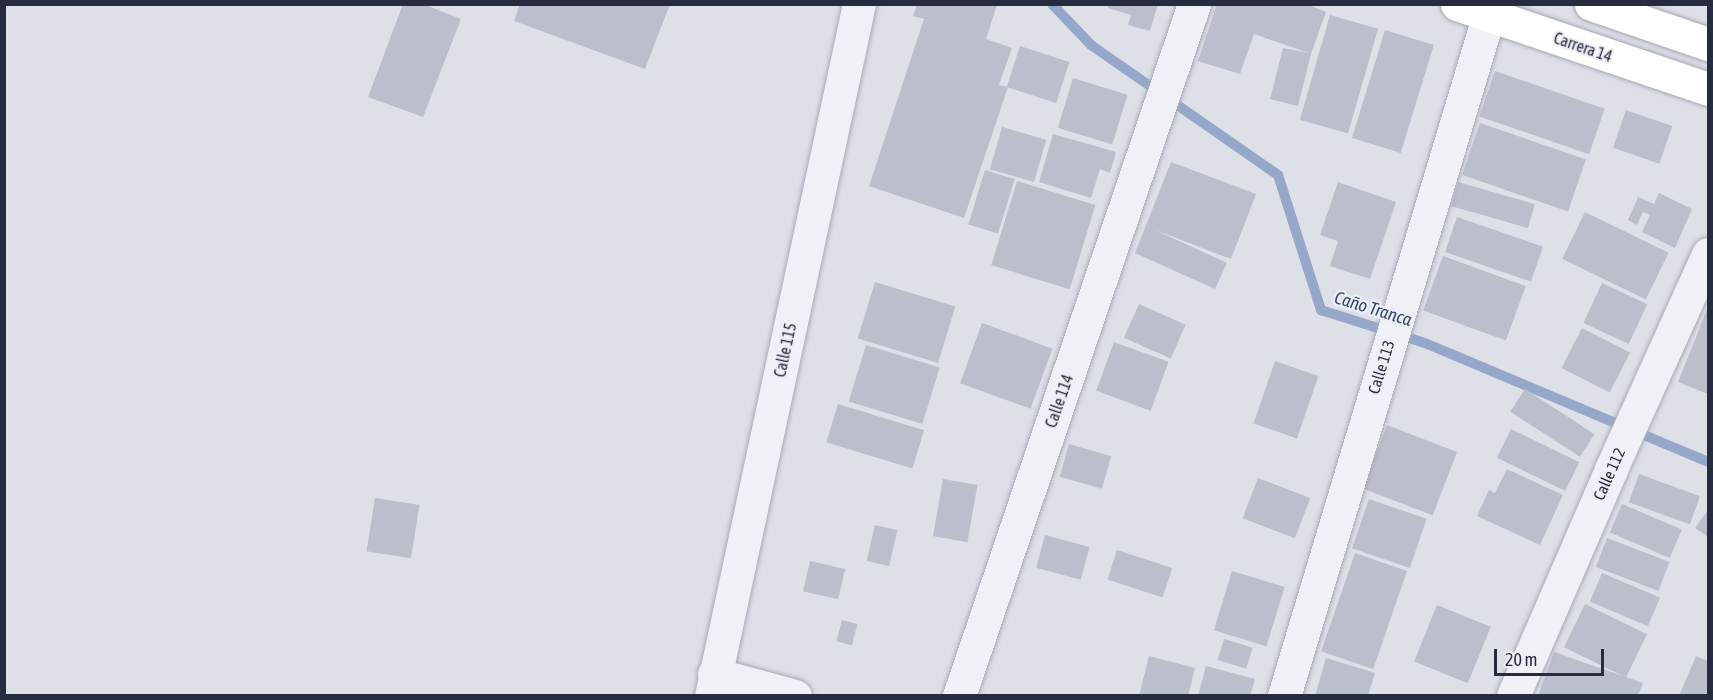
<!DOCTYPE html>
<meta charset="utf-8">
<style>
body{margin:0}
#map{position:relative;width:1713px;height:700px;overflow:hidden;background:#dee0e8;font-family:"Asap Condensed",sans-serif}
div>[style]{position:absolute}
.stream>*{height:10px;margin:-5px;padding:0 5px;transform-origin:5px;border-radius:5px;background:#97a7c9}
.building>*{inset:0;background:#bbbecb;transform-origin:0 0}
.roads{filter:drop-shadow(0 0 2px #a7aab5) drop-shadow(0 0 2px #a7aab5)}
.street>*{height:33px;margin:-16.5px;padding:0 16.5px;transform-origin:16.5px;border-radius:16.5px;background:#f0f1f6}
.primary>*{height:33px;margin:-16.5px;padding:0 16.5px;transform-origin:16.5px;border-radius:16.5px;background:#fff}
span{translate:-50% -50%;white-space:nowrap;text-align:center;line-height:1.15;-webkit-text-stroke:4.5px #edeff5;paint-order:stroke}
.street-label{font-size:16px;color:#272b3f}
.water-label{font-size:18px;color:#304374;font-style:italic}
.frame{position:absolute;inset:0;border:6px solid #272b3f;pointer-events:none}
.scale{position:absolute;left:1494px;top:649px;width:110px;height:27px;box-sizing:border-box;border:3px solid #272b3f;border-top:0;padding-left:8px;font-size:18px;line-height:21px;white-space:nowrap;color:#272b3f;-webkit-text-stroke:4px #edeff5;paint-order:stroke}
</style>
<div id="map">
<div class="stream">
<div style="left:1052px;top:4px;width:57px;rotate:46.4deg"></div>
<div style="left:1091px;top:45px;width:228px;rotate:34.8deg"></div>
<div style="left:1278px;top:175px;width:142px;rotate:72.3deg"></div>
<div style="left:1321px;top:310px;width:109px;rotate:17.6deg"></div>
<div style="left:1425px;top:343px;width:307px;rotate:22.8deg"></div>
</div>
<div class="building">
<div style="clip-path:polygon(403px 4px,423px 4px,461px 19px,423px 117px,368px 97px)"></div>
<div style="clip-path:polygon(520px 4px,670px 4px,645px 69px,514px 21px)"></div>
<div style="clip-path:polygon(1109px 4px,1158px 4px,1150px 31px,1128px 25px,1131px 15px,1108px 8px)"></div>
<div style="clip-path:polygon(1217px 4px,1306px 4px,1326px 12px,1311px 54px,1298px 106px,1270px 99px,1283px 48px,1309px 53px,1254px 34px,1240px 74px,1198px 61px)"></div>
<div style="clip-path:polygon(917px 5px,997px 5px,986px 39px,1012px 48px,999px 85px,1008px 87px,964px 218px,869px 186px,924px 19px,913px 16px)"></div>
<div style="left:1330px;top:15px;width:50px;height:109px;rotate:16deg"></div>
<div style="left:1385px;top:30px;width:51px;height:113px;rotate:17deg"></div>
<div style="left:1020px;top:46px;width:52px;height:43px;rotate:18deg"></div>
<div style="left:1495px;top:71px;width:116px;height:48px;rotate:19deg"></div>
<div style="left:1073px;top:78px;width:57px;height:52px;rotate:17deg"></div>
<div style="left:1626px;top:110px;width:49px;height:40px;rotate:19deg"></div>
<div style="left:1480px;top:123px;width:112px;height:55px;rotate:19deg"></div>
<div style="left:1002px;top:127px;width:46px;height:44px;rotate:16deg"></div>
<div style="clip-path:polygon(1053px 134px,1116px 152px,1110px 173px,1100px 169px,1091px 198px,1039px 182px)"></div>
<div style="clip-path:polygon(1171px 162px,1256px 194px,1231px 259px,1155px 230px,1227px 263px,1215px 289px,1135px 253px)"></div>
<div style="left:985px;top:170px;width:31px;height:57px;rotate:17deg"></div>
<div style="left:1017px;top:181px;width:82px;height:88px;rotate:17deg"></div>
<div style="clip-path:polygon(1338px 182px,1396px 202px,1370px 279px,1330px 266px,1338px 241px,1320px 235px)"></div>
<div style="left:1458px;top:182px;width:80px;height:25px;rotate:16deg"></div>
<div style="clip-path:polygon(1659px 193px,1692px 209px,1675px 248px,1642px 232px,1650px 215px,1643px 212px,1637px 225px,1628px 220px,1638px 197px,1654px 204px)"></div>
<div style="left:1585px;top:212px;width:93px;height:52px;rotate:26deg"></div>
<div style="left:1457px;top:217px;width:91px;height:37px;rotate:19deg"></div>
<div style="left:1443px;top:256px;width:88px;height:58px;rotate:20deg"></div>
<div style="left:875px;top:282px;width:84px;height:59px;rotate:17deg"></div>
<div style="left:1602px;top:283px;width:50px;height:44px;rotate:25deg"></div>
<div style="left:1139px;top:304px;width:51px;height:37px;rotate:24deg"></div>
<div style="clip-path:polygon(1708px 307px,1708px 394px,1678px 382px)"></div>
<div style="left:982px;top:323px;width:75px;height:64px;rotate:20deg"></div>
<div style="left:1582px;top:328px;width:54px;height:45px;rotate:27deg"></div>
<div style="left:1114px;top:342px;width:58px;height:52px;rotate:20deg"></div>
<div style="left:866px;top:345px;width:77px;height:59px;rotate:17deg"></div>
<div style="left:1275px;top:361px;width:46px;height:66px;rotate:19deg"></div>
<div style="left:1525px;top:389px;width:83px;height:27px;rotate:33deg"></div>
<div style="left:838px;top:404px;width:90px;height:40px;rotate:17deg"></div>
<div style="left:1387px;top:425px;width:75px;height:68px;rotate:21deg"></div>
<div style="left:1511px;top:429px;width:76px;height:32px;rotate:26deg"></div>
<div style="left:1069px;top:444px;width:44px;height:34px;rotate:16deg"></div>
<div style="clip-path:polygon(1507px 469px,1563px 495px,1540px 545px,1477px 516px,1489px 490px,1495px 493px)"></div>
<div style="left:1639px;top:474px;width:65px;height:30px;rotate:20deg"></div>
<div style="left:1258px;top:478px;width:56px;height:43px;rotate:21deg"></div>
<div style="left:943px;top:479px;width:35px;height:58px;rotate:10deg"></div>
<div style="left:375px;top:498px;width:45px;height:54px;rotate:9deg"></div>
<div style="left:1369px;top:499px;width:61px;height:52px;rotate:19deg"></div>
<div style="left:1622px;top:504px;width:65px;height:31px;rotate:23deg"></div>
<div style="clip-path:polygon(1708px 510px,1708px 537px,1695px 528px)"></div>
<div style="left:875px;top:525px;width:23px;height:37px;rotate:13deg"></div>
<div style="left:1045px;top:535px;width:46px;height:34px;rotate:15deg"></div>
<div style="left:1607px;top:538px;width:67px;height:31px;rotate:21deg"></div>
<div style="left:1117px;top:550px;width:58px;height:31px;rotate:18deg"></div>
<div style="left:1355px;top:553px;width:55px;height:104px;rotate:19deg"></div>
<div style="left:810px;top:561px;width:36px;height:31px;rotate:13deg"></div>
<div style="left:1232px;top:571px;width:55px;height:62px;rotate:17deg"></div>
<div style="left:1602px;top:573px;width:63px;height:31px;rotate:23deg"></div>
<div style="left:1585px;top:604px;width:69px;height:48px;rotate:26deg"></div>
<div style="left:1437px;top:605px;width:58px;height:61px;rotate:22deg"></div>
<div style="left:842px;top:620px;width:16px;height:22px;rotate:15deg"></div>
<div style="left:1224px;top:639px;width:30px;height:22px;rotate:17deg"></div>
<div style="clip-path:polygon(1554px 652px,1643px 683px,1638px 696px,1538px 696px)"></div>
<div style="clip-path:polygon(1149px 656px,1195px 668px,1188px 696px,1139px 696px)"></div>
<div style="clip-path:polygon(1696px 656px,1708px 661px,1708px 696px,1679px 696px)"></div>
<div style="clip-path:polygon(1326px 658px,1375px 673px,1368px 696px,1315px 696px)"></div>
<div style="clip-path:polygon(1206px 666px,1255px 679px,1250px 696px,1198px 696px)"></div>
</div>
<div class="roads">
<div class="street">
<div style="left:714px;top:674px;width:84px;rotate:15.2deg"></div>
<div style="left:711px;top:696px;width:708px;rotate:-77.93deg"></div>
<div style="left:959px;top:696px;width:731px;rotate:-71.24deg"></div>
<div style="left:1284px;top:696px;width:723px;rotate:-73.27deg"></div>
<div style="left:1513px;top:696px;width:247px;rotate:-66.6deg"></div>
<div style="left:1611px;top:469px;width:236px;rotate:-65.7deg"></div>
</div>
<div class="primary">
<div style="left:1457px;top:4px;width:265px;rotate:18.7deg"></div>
<div style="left:1591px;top:4px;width:124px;rotate:18.9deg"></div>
</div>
</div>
<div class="street-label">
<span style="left:1583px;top:47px;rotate:19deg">Carrera 14</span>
<span style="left:785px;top:350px;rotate:-78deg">Calle 115</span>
<span style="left:1381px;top:367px;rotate:-73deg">Calle 113</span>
<span style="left:1059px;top:401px;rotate:-71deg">Calle 114</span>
<span style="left:1609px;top:474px;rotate:-66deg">Calle 112</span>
</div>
<div class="water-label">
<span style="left:1373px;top:309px;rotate:17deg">Caño Tranca</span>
</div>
<div class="frame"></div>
<div class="scale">20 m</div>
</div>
